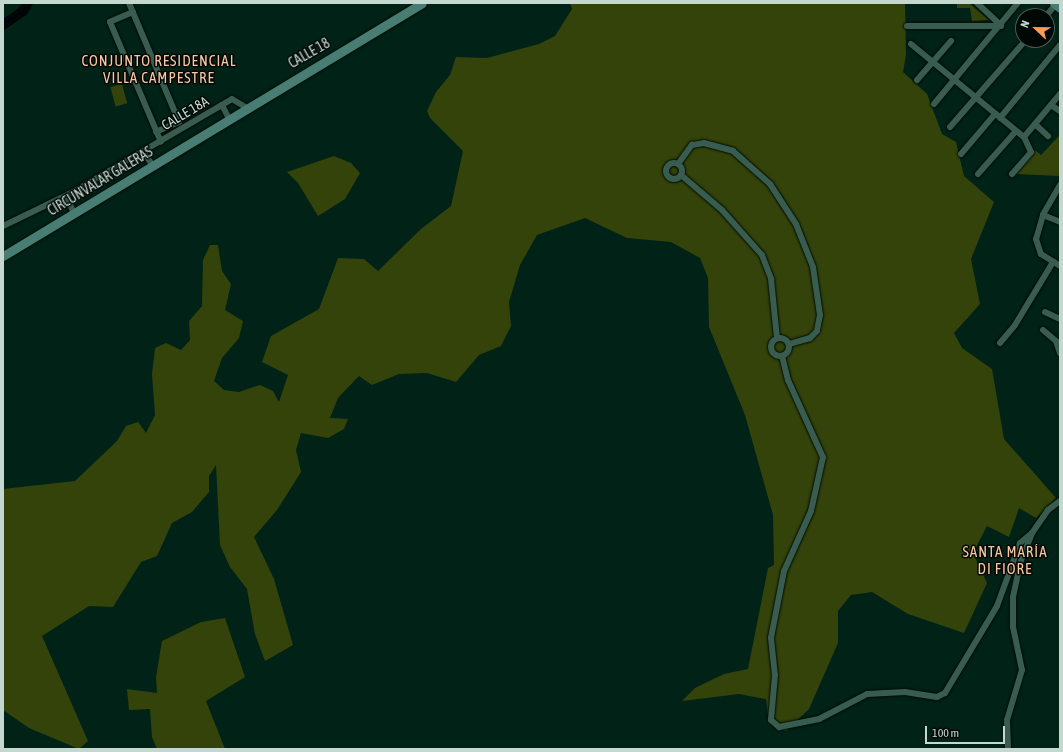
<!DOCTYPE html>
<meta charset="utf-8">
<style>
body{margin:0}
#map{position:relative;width:1063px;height:752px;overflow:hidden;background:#002217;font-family:"Asap Condensed",sans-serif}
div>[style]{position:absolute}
.green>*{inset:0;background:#33430a;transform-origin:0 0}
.river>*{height:10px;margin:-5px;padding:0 5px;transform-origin:5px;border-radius:5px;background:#000507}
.roads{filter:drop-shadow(0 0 1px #000a04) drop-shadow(0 0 1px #000a04)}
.street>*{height:6px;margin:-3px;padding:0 3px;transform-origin:3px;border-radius:3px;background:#385d50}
.street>.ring{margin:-3px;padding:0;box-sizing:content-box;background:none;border:6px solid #385d50;border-radius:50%}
.secondary>*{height:9px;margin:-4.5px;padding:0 4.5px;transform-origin:4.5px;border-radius:4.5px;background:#477d73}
span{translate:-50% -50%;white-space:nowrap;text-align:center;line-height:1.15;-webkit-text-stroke:3px #000805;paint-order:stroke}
.street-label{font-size:14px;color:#c5d8d0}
.neighbourhood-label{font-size:15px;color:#fcc6a0;letter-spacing:1px}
.frame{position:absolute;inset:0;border:4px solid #c5d8d0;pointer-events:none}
.north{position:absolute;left:1015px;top:8px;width:40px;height:40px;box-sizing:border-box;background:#000805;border:1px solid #4f5b56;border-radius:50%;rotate:292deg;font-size:11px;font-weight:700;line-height:16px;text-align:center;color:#c5d8d0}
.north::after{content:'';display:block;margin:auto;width:14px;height:18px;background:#fc9d53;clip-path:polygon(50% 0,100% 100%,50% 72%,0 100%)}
.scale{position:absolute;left:925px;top:726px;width:80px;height:18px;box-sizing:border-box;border:2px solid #c5d8d0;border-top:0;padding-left:5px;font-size:12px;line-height:14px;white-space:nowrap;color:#c5d8d0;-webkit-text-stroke:3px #000805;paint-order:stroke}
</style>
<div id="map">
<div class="green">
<div style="clip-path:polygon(570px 3px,905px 3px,906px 55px,903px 72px,927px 94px,942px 134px,956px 142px,964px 176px,994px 202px,971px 259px,980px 304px,954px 333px,962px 348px,992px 369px,1004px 439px,1056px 498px,1036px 518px,1019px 508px,1009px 537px,987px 526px,973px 553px,987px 583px,964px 633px,908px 614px,872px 592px,851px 595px,838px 611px,838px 643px,809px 709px,786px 731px,769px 724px,766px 699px,739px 694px,682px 701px,695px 688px,724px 674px,748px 669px,768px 568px,774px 565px,773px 515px,745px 415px,709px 327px,708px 278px,700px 258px,671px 242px,627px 238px,585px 218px,537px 235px,520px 265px,509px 302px,511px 326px,501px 346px,479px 355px,456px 382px,427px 373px,399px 374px,372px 385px,359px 376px,338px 398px,330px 418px,348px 419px,344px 429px,328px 438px,301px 433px,296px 450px,301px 472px,277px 510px,254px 537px,274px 579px,293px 645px,265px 661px,255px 634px,247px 589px,230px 567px,220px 545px,216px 465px,209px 476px,209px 492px,192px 512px,172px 523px,157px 556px,141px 562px,113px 607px,89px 606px,42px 636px,88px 741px,79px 749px,29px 728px,3px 710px,3px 489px,75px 481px,117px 441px,126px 426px,138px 422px,146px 433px,155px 415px,152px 374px,155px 348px,166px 343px,181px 350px,190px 340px,189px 321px,202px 306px,203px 260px,210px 245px,218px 245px,222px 271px,231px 284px,225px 310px,243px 321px,239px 338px,222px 358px,214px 381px,224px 390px,239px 392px,260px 385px,273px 391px,279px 402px,288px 375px,262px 362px,271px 336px,319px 309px,338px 258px,364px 259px,378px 271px,421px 229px,451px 206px,463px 151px,430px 118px,427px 111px,436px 92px,450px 75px,456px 57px,487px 58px,539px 44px,555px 36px,572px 9px)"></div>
<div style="clip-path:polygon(957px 3px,969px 3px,989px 20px,972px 21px,970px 8px,957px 8px)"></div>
<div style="left:122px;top:84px;width:20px;height:12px;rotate:75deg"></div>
<div style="clip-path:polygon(1060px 135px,1060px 176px,1014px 174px,1035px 150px,1041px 155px)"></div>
<div style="clip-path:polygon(334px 156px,351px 163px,360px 173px,345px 199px,318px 216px,298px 183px,287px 172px)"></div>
<div style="clip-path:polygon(225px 618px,245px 677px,206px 701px,225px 749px,157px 749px,152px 737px,150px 709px,129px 710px,127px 689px,157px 693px,156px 677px,162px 641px,201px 622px)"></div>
</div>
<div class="river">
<div style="left:3px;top:25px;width:24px;rotate:-35deg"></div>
<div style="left:23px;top:11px;width:9px;rotate:-58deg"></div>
</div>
<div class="roads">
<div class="street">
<div style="left:129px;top:3px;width:129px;rotate:67.2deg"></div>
<div style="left:179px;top:122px;width:25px;rotate:157deg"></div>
<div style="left:977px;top:3px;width:33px;rotate:43deg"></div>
<div style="left:133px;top:12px;width:25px;rotate:157deg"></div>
<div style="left:110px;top:22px;width:130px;rotate:67deg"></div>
<div style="left:1046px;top:16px;width:17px;rotate:-50deg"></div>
<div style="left:907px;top:26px;width:94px"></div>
<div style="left:911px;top:44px;width:146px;rotate:39.5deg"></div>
<div style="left:917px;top:80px;width:52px;rotate:-48.9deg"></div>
<div style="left:934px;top:104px;width:131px;rotate:-50.3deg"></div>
<div style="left:222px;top:105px;width:16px;rotate:63deg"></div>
<div style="left:1051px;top:105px;width:11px;rotate:34deg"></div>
<div style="left:1000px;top:118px;width:94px;rotate:-50.6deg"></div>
<div style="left:1035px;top:124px;width:18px;rotate:43deg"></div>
<div style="left:950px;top:127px;width:116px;rotate:-48.9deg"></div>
<div style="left:144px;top:153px;width:16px;rotate:55deg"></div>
<div style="left:961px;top:154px;width:52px;rotate:-49.6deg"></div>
<div class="ring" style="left:666px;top:163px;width:10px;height:10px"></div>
<div style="left:678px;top:164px;width:24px;rotate:-54deg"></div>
<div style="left:692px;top:145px;width:12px;rotate:-9deg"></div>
<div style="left:704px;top:143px;width:30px;rotate:15deg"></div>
<div style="left:733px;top:151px;width:50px;rotate:41.7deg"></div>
<div style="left:770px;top:184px;width:48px;rotate:57deg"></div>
<div style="left:796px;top:224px;width:46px;rotate:68.4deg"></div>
<div style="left:813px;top:267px;width:49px;rotate:81.7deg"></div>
<div style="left:820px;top:315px;width:16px;rotate:101deg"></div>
<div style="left:817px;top:331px;width:10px;rotate:135deg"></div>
<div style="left:810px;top:338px;width:22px;rotate:164deg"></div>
<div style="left:978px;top:174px;width:57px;rotate:-48.5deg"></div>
<div style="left:1012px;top:174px;width:29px;rotate:-49deg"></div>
<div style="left:1031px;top:152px;width:17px;rotate:-115deg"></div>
<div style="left:1024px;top:137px;width:56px;rotate:-50.1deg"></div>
<div style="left:681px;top:175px;width:54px;rotate:40.5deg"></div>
<div style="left:722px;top:210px;width:60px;rotate:48.4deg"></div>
<div style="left:762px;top:255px;width:26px;rotate:69deg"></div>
<div style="left:771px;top:279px;width:59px;rotate:84.2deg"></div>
<div style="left:1060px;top:185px;width:34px;rotate:120deg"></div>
<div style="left:1043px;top:215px;width:25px;rotate:106deg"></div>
<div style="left:1036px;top:239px;width:16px;rotate:72deg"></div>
<div style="left:1041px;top:254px;width:22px;rotate:32deg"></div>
<div style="left:66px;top:196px;width:19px;rotate:65deg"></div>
<div style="left:1043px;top:215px;width:18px;rotate:22deg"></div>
<div style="left:3px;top:226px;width:78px;rotate:-25.9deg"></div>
<div style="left:73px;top:192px;width:184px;rotate:-30.3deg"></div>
<div style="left:232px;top:99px;width:17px;rotate:31deg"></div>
<div style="left:1045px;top:312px;width:17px;rotate:25deg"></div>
<div style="left:1043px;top:330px;width:17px;rotate:40deg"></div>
<div style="left:1056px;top:341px;width:13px;rotate:72deg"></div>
<div class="ring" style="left:771px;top:338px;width:12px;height:12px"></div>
<div style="left:1000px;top:343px;width:23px;rotate:-50deg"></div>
<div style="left:1015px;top:325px;width:74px;rotate:-58.9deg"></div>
<div style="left:782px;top:356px;width:25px;rotate:76deg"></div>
<div style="left:788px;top:380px;width:85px;rotate:65.6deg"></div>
<div style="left:823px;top:457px;width:55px;rotate:102.5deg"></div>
<div style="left:811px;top:511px;width:66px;rotate:114.2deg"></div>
<div style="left:784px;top:571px;width:68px;rotate:101deg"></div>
<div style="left:771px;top:638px;width:37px;rotate:84deg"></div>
<div style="left:775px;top:675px;width:45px;rotate:95.1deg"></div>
<div style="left:771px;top:720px;width:11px;rotate:41deg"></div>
<div style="left:779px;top:727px;width:41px;rotate:-11.3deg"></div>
<div style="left:819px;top:719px;width:54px;rotate:-27.5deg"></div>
<div style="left:867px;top:694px;width:38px;rotate:-3deg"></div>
<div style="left:905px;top:692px;width:32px;rotate:9deg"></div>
<div style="left:937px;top:697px;width:9px;rotate:-27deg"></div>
<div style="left:945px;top:693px;width:101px;rotate:-59.1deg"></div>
<div style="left:997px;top:606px;width:67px;rotate:-69.9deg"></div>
<div style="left:1020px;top:543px;width:16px;rotate:-40deg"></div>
<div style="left:1008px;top:749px;width:29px;rotate:-92deg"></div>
<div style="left:1007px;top:720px;width:52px;rotate:-73.3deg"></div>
<div style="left:1022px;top:670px;width:44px;rotate:-101.8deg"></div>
<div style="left:1013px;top:627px;width:30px;rotate:-90deg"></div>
<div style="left:1013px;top:597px;width:35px;rotate:-78deg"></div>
<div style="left:1020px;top:563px;width:32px;rotate:-68deg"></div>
<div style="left:1032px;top:533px;width:28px;rotate:-55deg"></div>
<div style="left:1048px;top:510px;width:15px;rotate:-37deg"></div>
</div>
<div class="secondary">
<div style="left:1054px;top:3px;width:8px;rotate:40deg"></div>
<div style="left:3px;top:256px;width:489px;rotate:-31.1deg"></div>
</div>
</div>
<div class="street-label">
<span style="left:309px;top:53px;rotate:-30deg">CALLE 18</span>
<span style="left:185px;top:113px;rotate:-31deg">CALLE 18A</span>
<span style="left:100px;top:181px;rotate:-31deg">CIRCUNVALAR GALERAS</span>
</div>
<div class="neighbourhood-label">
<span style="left:159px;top:69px">CONJUNTO RESIDENCIAL<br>VILLA CAMPESTRE</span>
<span style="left:1005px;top:560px">SANTA MARÍA<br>DI FIORE</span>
</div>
<div class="frame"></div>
<div class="north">N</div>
<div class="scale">100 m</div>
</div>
